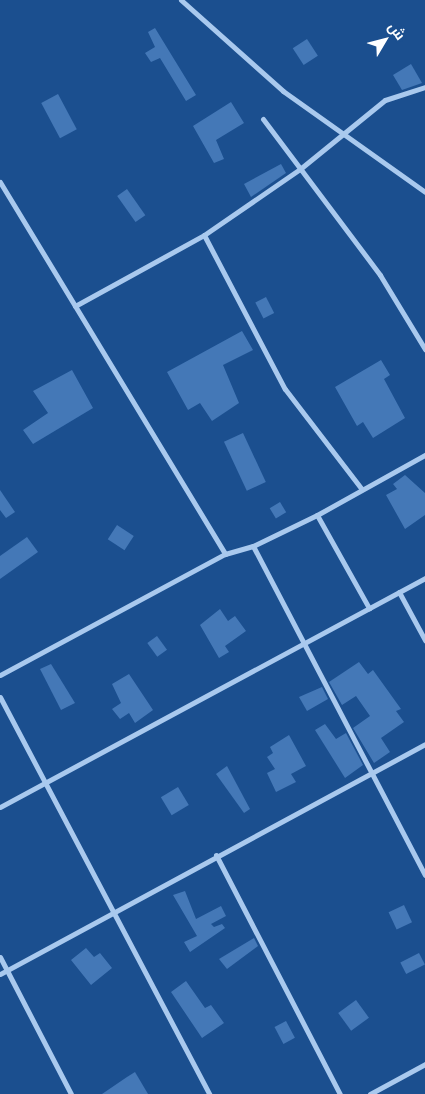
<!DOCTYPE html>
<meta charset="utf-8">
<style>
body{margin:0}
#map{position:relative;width:425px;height:1094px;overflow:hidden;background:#1b4f8f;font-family:Helvetica,Cairo,sans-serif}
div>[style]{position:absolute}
.building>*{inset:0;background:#4478b7;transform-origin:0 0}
.street>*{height:5px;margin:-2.5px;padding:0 2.5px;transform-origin:2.5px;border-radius:2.5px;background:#a9c9ee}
span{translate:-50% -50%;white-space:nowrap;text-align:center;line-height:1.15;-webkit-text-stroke:5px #1b4f8f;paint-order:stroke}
.north{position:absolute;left:360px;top:15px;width:50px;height:50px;-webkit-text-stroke:4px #1b4f8f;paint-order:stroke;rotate:53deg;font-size:14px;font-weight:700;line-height:20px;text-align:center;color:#fff}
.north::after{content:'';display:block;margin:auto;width:18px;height:22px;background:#fff;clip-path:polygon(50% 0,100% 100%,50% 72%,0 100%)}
</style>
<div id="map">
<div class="building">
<div style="clip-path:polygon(155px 28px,196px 95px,186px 101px,160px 58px,151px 62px,145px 53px,155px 47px,148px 32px)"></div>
<div style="left:307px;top:39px;width:20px;height:17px;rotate:57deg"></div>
<div style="clip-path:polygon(411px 64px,422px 83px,402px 90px,393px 75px)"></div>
<div style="left:58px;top:94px;width:40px;height:19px;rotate:62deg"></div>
<div style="clip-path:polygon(231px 102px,244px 123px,216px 140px,224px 159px,214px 163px,193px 126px)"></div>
<div style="clip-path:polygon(281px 164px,286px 173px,251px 197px,244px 184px)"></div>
<div style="left:127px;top:189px;width:32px;height:12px;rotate:55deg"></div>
<div style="left:266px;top:297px;width:18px;height:12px;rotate:63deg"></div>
<div style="clip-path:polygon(242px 331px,253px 350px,223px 365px,239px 403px,212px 421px,200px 403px,188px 410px,167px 372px)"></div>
<div style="clip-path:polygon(381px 360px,390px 375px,384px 379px,405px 418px,373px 438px,363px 422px,357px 426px,335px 387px)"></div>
<div style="clip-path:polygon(72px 370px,93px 408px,33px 444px,23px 430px,48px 413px,33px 391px)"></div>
<div style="left:243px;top:433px;width:54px;height:21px;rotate:65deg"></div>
<div style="clip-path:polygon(405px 475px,425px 493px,425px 515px,405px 529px,386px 495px,397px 489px,393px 484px)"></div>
<div style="clip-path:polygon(0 490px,15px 512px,6px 518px,0 510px)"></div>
<div style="left:280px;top:502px;width:12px;height:12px;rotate:59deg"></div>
<div style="left:117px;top:525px;width:20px;height:17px;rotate:33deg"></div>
<div style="clip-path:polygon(27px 537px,38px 552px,0 579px,0 556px)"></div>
<div style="clip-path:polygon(220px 609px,228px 621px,235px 616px,246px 631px,225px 646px,229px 652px,219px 658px,200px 625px)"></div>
<div style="left:157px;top:636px;width:17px;height:12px;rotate:54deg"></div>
<div style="clip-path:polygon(359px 662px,368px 674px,373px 670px,401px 709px,396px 711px,404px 722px,381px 738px,390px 752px,374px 763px,353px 728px,370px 716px,356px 696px,342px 705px,329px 682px)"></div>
<div style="clip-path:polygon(51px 664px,75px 703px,61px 710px,40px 669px)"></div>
<div style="clip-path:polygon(129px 674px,153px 710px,135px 723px,129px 713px,120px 719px,112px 709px,121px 703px,112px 684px)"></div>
<div style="clip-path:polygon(322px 687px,328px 699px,307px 711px,299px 697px)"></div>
<div style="clip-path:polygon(325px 724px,336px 739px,346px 733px,363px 765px,345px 778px,315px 730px)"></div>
<div style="clip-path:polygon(289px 735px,306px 766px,291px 774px,296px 782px,276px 792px,267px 773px,275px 769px,267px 757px,273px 753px,270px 747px)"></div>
<div style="clip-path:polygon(227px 766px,250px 809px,244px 813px,216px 774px)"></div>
<div style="left:178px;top:787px;width:21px;height:20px;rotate:59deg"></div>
<div style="clip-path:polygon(185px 891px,196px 919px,221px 906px,226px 916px,211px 924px,214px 927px,222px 924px,225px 928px,190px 952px,184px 942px,197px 936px,173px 895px)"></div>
<div style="left:404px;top:905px;width:19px;height:17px;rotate:65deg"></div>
<div style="clip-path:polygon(254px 938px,258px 946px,227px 969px,219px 959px)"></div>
<div style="clip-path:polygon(86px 948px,94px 957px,100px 953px,112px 968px,91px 985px,71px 960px)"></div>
<div style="left:419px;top:953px;width:13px;height:21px;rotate:63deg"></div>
<div style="clip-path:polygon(186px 981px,205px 1008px,211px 1005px,224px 1023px,202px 1038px,171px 992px)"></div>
<div style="left:356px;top:1000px;width:22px;height:22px;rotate:54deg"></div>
<div style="left:286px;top:1021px;width:19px;height:13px;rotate:62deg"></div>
<div style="clip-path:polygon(135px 1072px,148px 1094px,102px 1094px,127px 1077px)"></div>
</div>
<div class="street">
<div style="left:181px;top:0;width:137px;rotate:41.7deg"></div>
<div style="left:283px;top:91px;width:174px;rotate:35.4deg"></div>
<div style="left:263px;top:119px;width:195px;rotate:53.1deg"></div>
<div style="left:380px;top:275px;width:87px;rotate:58.7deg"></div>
<div style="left:0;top:182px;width:435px;rotate:58.8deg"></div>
<div style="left:204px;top:235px;width:174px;rotate:62.3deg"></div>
<div style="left:285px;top:389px;width:125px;rotate:52.5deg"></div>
<div style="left:75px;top:306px;width:147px;rotate:-28.8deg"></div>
<div style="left:204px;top:235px;width:116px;rotate:-34.5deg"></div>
<div style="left:300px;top:169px;width:109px;rotate:-39.1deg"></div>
<div style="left:385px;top:100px;width:42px;rotate:-18deg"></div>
<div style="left:317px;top:515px;width:107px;rotate:60.8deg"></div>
<div style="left:253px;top:546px;width:371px;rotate:62.4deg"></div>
<div style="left:399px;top:592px;width:55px;rotate:61.6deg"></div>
<div style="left:0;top:675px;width:255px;rotate:-28.3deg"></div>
<div style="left:225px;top:554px;width:29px;rotate:-16deg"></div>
<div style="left:253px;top:546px;width:71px;rotate:-25.8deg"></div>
<div style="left:317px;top:515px;width:124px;rotate:-29.1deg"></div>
<div style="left:0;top:697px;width:449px;rotate:62.2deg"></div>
<div style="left:0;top:807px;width:483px;rotate:-28.3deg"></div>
<div style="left:216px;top:855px;width:269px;rotate:62.6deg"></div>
<div style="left:0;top:957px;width:154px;rotate:62.6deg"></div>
<div style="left:0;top:974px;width:483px;rotate:-28.4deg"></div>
<div style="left:370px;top:1094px;width:63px;rotate:-28.6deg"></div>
</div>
<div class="north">ش</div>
</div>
